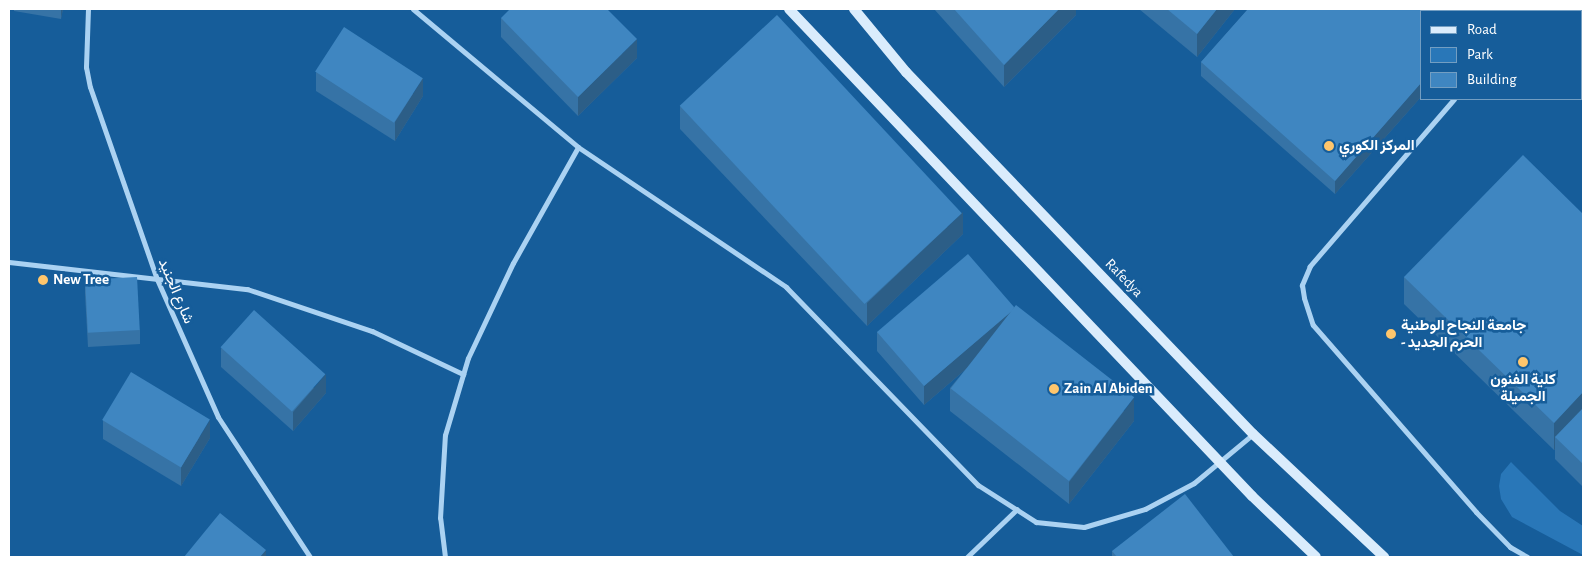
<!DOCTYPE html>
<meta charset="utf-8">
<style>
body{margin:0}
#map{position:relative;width:1592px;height:566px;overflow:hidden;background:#165d9a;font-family:"Alegreya Sans",Vazirmatn,sans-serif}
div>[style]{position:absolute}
.green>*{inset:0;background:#2977b8}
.street>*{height:5px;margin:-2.5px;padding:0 2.5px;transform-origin:2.5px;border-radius:2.5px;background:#abd2f2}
.secondary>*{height:10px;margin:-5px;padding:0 5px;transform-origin:5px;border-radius:5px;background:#daecfc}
.wall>*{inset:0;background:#3673a6}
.shaded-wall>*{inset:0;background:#2c5e87}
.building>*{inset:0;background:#3f86c1;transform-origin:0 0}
.dots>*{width:14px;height:14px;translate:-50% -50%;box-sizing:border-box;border:2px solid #165d9a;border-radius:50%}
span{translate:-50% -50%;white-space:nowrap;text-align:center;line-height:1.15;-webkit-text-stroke:5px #165d9a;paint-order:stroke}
.poi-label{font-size:15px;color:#fff;font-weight:700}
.left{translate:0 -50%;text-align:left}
.street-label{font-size:15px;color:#fff}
.frame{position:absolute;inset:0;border:10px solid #fff;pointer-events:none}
.legend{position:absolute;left:1420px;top:10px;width:162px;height:90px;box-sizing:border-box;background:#165d9a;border:1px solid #739ec2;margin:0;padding:6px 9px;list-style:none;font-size:15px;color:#fff}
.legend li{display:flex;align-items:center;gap:10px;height:25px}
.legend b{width:25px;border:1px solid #739ec2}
</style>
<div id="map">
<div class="green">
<div style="clip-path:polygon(1511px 462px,1560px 511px,1583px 526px,1583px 555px,1512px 517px,1501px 499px,1499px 486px,1501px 474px)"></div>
</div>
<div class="street">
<div style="left:88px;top:9px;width:58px;rotate:92deg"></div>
<div style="left:86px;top:67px;width:20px;rotate:79deg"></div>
<div style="left:90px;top:87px;width:201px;rotate:70.8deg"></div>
<div style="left:156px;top:277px;width:153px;rotate:66.1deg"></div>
<div style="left:218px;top:417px;width:168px;rotate:56.7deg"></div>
<div style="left:413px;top:9px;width:215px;rotate:39.9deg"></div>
<div style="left:578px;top:147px;width:251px;rotate:33.9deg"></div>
<div style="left:786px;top:287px;width:276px;rotate:45.9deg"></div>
<div style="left:978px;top:485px;width:69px;rotate:32.5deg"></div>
<div style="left:1036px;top:522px;width:48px;rotate:5.9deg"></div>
<div style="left:1084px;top:527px;width:64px;rotate:-16.4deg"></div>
<div style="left:1145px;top:509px;width:55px;rotate:-28deg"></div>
<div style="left:1194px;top:483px;width:77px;rotate:-39.7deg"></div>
<div style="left:1530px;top:9px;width:3px;rotate:45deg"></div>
<div style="left:1497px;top:11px;width:2px;rotate:-90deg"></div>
<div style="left:1454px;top:99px;width:221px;rotate:130.8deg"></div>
<div style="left:1310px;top:266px;width:21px;rotate:113deg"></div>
<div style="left:1302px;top:285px;width:13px;rotate:81deg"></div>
<div style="left:1304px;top:298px;width:28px;rotate:72deg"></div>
<div style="left:1313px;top:325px;width:248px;rotate:48.9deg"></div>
<div style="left:1476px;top:512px;width:49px;rotate:45.8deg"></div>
<div style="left:1510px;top:547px;width:20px;rotate:30deg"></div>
<div style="left:9px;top:262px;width:240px;rotate:6.5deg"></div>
<div style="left:247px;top:289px;width:132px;rotate:18.6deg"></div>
<div style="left:372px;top:331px;width:101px;rotate:25.3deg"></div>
<div style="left:445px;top:557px;width:39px;rotate:-97deg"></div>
<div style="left:440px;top:518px;width:83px;rotate:-86.6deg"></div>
<div style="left:445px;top:435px;width:80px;rotate:-73.4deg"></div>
<div style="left:468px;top:358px;width:105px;rotate:-64.7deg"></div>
<div style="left:513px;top:263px;width:133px;rotate:-60.7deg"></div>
<div style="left:967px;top:557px;width:69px;rotate:-43.8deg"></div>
</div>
<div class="secondary">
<div style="left:789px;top:9px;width:672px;rotate:46.45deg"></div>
<div style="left:1252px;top:496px;width:88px;rotate:43.6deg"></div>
<div style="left:854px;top:9px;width:82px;rotate:50.5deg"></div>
<div style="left:906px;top:72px;width:501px;rotate:46.21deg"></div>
<div style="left:1253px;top:434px;width:180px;rotate:43.2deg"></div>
</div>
<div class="wall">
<div style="clip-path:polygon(14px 9px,63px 9px,61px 19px,14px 11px)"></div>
<div style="clip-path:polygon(934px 9px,1076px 9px,1076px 15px,1004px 87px)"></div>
<div style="clip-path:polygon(1139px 9px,1235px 9px,1197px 57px)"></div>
<div style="clip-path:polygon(1248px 9px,1458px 9px,1458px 11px,1421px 11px,1421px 97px,1335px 194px,1201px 76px,1201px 62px)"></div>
<div style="clip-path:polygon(501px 18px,637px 58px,578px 116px,501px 37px)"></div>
<div style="clip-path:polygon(316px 72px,423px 96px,395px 141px,316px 91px)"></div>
<div style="clip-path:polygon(680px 106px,963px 234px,867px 326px,680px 129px)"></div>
<div style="clip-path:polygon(1583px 214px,1583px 487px,1555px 459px,1555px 449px,1554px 450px,1404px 304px,1404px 277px)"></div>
<div style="clip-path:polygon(85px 280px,140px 330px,140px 344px,88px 347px,85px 294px)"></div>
<div style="clip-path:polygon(1014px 307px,1134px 421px,1069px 504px,950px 411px,950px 388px,965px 370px,924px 405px,877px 351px,877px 332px)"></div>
<div style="clip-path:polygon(221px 348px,326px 393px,293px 431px,221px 367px)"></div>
<div style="clip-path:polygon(103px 420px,210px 438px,181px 486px,103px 439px)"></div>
<div style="clip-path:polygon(1112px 551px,1234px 557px,1112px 557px)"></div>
</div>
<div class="shaded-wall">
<div style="clip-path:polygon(61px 9px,63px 9px,61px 19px)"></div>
<div style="clip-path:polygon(1059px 9px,1076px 9px,1076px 15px,1004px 87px,1004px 65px)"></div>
<div style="clip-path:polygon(1217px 9px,1235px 9px,1197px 57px,1197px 34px)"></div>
<div style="clip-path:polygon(637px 39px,637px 58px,578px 116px,578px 97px)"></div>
<div style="clip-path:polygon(423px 78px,423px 96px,395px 141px,395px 122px)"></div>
<div style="clip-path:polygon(1421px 83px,1421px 97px,1335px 194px,1335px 181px)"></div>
<div style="clip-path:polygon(963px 212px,963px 234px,867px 326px,867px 303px)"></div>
<div style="clip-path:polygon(1015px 308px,1015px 327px,924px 405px,924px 386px)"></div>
<div style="clip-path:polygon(326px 374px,326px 393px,293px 431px,293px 412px)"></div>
<div style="clip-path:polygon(1583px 392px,1583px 420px,1555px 437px,1555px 449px,1554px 450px,1554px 423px)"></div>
<div style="clip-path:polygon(1134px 398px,1134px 421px,1069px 504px,1069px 482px)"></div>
<div style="clip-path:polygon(210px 420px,210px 438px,181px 486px,181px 467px)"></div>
<div style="clip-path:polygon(266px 550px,266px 557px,260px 557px)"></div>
</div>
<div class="building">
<div style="clip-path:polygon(510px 9px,607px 9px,637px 39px,578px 97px,501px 18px)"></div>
<div style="clip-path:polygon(954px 9px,1059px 9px,1004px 65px)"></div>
<div style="clip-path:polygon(1167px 9px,1217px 9px,1197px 34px)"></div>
<div style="clip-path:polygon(1248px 9px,1456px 9px,1454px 11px,1421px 11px,1421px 83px,1335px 181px,1201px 62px)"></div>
<div style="left:777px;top:15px;width:271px;height:133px;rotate:47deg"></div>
<div style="left:344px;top:27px;width:94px;height:53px;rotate:33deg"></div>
<div style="clip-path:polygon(1523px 155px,1583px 214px,1583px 392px,1554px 423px,1404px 277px)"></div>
<div style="clip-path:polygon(968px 254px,1014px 307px,1012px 311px,924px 386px,877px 332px)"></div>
<div style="left:137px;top:277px;width:53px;height:52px;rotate:87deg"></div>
<div style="left:1016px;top:305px;width:150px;height:106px;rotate:38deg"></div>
<div style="left:254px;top:310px;width:96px;height:50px;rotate:42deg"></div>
<div style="left:131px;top:372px;width:92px;height:56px;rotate:31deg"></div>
<div style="clip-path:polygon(1583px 408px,1583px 464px,1555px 437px)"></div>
<div style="clip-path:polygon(1185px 494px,1234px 557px,1117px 557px,1112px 551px)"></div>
<div style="clip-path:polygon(220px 513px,266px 550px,260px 557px,184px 557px)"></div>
</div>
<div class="dots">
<div style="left:1329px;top:146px;background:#ffc66c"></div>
<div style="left:43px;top:280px;background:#ffc66c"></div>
<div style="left:1391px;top:334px;background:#ffc66c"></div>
<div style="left:1523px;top:362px;background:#ffc66c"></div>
<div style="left:1054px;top:389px;background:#ffc66c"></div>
</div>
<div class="poi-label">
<span class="left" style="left:1339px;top:146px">المركز الكوري</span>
<span class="left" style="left:53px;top:280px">New Tree</span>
<span class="left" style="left:1401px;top:334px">جامعة النجاح الوطنية<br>- الحرم الجديد</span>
<span style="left:1523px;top:388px">كلية الفنون<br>الجميلة</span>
<span class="left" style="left:1064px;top:389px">Zain Al Abiden</span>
</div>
<div class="street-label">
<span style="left:1124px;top:278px;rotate:46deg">Rafedya</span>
<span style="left:176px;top:291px;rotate:67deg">شارع الجنيد</span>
</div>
<div class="frame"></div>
<ul class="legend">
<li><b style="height:6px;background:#daecfc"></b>Road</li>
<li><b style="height:14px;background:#2977b8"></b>Park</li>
<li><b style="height:14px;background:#3f86c1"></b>Building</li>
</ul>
</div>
